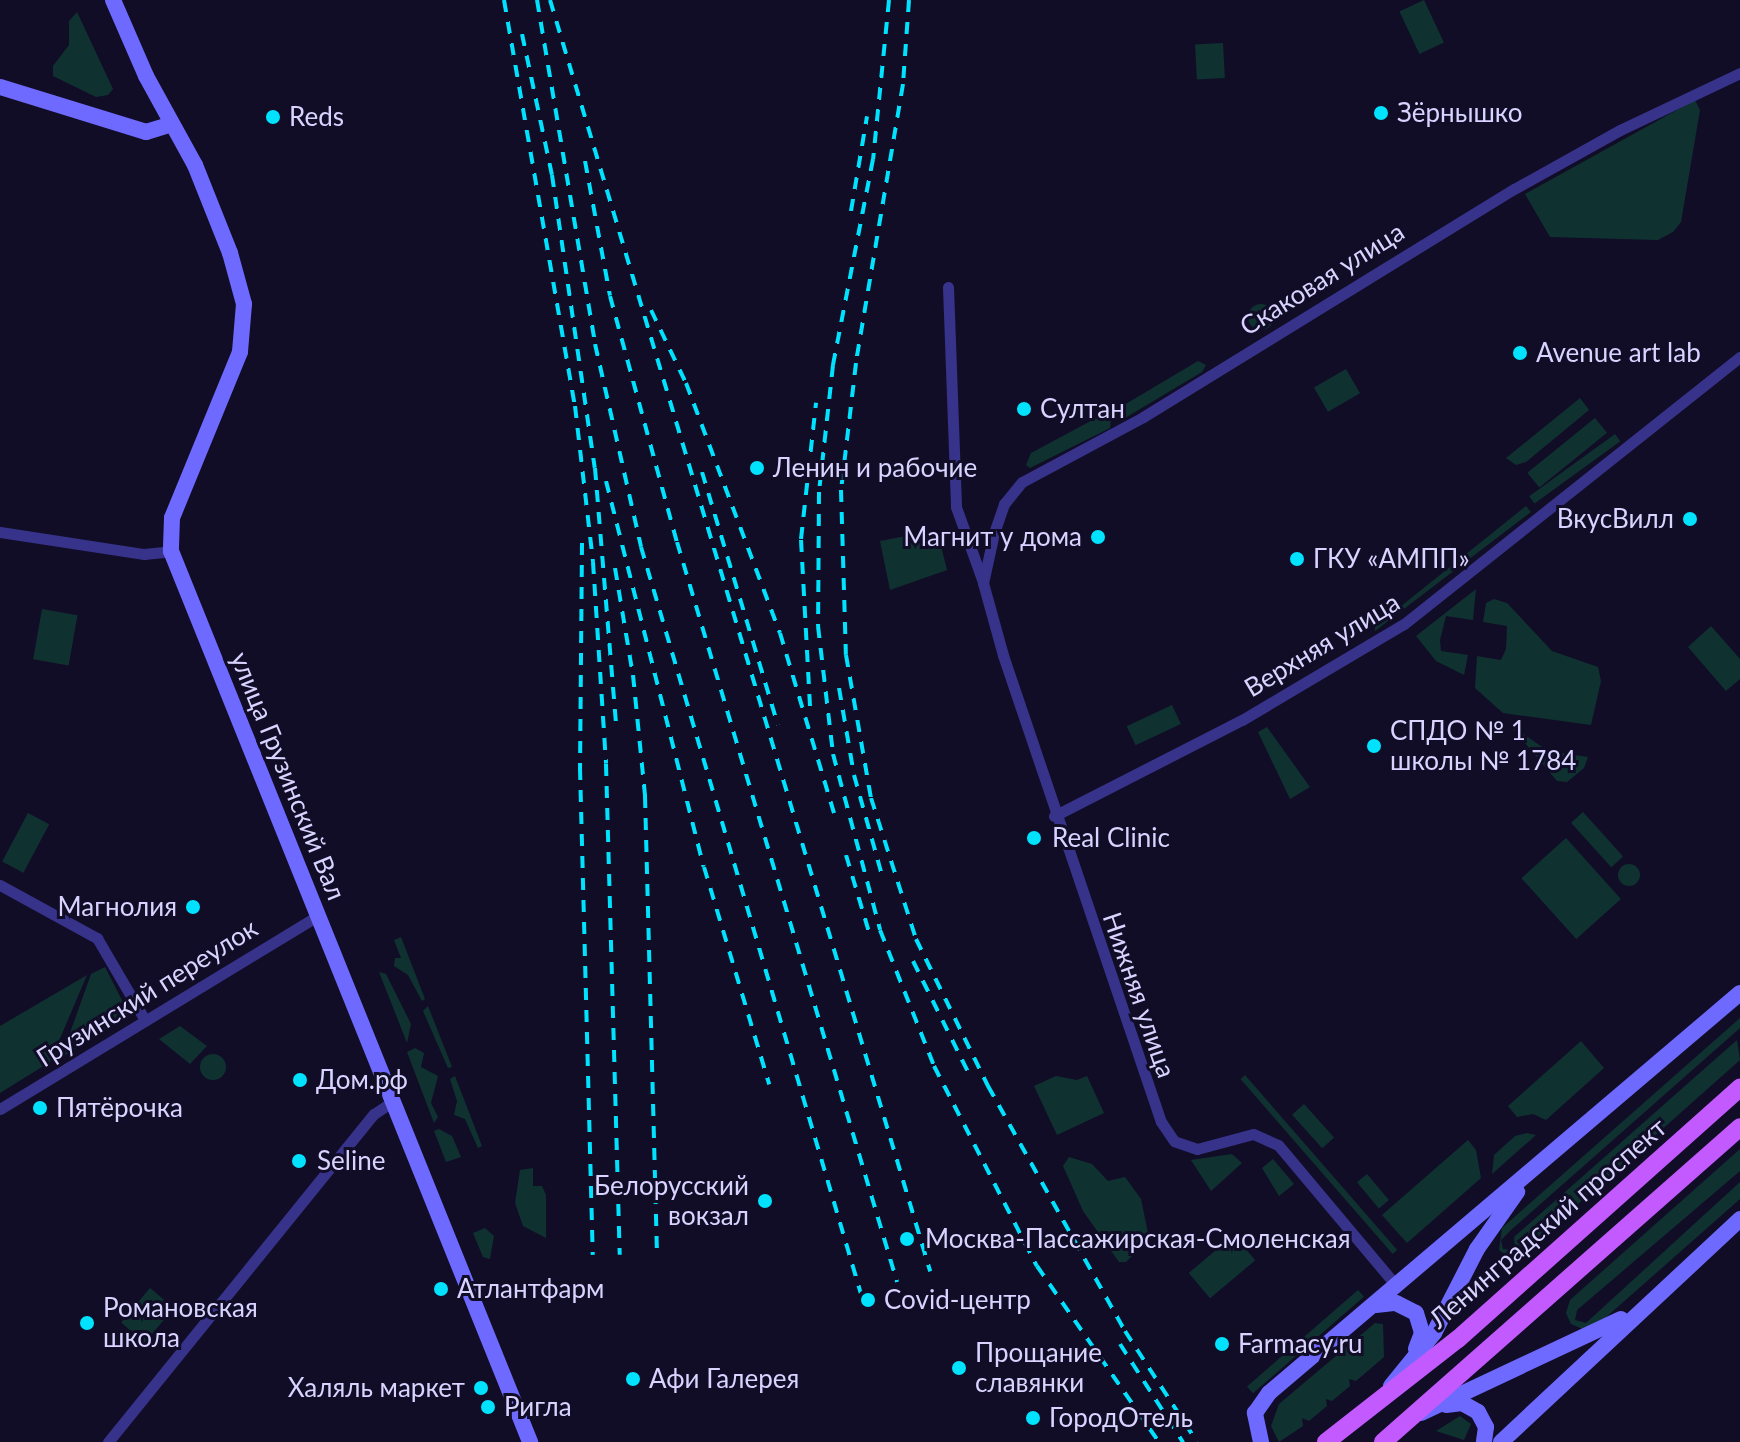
<!DOCTYPE html>
<meta charset="utf-8">
<style>
body{margin:0}
#map{position:relative;width:1740px;height:1442px;overflow:hidden;background:#110d27;font-family:Lato,sans-serif}
div>[style]{position:absolute}
.green>*{inset:0;background:#0f3231;transform-origin:0 0}
.round{border-radius:50%}
.street>*{height:11px;margin:-5.5px;padding:0 5.5px;transform-origin:5.5px;border-radius:5.5px;background:#37338b}
.secondary>*{height:16px;margin:-8px;padding:0 8px;transform-origin:8px;border-radius:8px;background:#6f6aff}
.primary>*{height:18px;margin:-9px;padding:0 9px;transform-origin:9px;border-radius:9px;background:#c35aff}
.rail>*{height:4px;margin-top:-2px;transform-origin:0;background:repeating-linear-gradient(90deg,#00e2fe 0 12px,transparent 0 22px)}
.dots>*{width:22px;height:22px;translate:-50% -50%;box-sizing:border-box;border:4px solid #110d27;border-radius:50%}
span{translate:-50% -50%;white-space:nowrap;text-align:center;line-height:1.15;-webkit-text-stroke:6px #110d27;paint-order:stroke}
.poi-label{font-size:26px;color:#d8d3ff}
.left{translate:0 -50%;text-align:left}
.right{translate:-100% -50%;text-align:right}
.street-label{font-size:26px;color:#d8d3ff}
</style>
<div id="map">
<div class="green">
<div style="left:1424px;top:0;width:47px;height:27px;rotate:65deg"></div>
<div style="clip-path:polygon(77px 12px,113px 89px,108px 95px,96px 97px,53px 76px,53px 66px,69px 45px,69px 21px)"></div>
<div style="left:1223px;top:43px;width:35px;height:28px;rotate:87deg"></div>
<div style="clip-path:polygon(1695px 100px,1700px 110px,1681px 222px,1673px 232px,1658px 240px,1550px 237px,1525px 194px)"></div>
<div class="round" style="left:1248px;top:304px;width:26px;height:26px"></div>
<div style="clip-path:polygon(1198px 361px,1206px 365px,1202px 372px,1125px 418px,1120px 417px,1119px 408px)"></div>
<div style="left:1346px;top:369px;width:28px;height:37px;rotate:60deg"></div>
<div style="clip-path:polygon(1580px 398px,1589px 410px,1526px 462px,1516px 465px,1506px 458px)"></div>
<div style="clip-path:polygon(1102px 415px,1111px 418px,1110px 428px,1030px 468px,1026px 465px,1031px 453px)"></div>
<div style="left:1595px;top:418px;width:19px;height:87px;rotate:51deg"></div>
<div style="left:1615px;top:434px;width:9px;height:106px;rotate:54deg"></div>
<div style="clip-path:polygon(1526px 506px,1531px 512px,1375px 631px,1375px 627px)"></div>
<div style="clip-path:polygon(937px 530px,947px 570px,890px 590px,880px 541px)"></div>
<div style="clip-path:polygon(1476px 589px,1473px 620px,1446px 616px,1440px 640px,1441px 651px,1468px 655px,1464px 675px,1436px 661px,1416px 636px)"></div>
<div style="clip-path:polygon(1494px 599px,1507px 603px,1552px 651px,1598px 667px,1601px 681px,1591px 725px,1503px 713px,1475px 688px,1477px 656px,1501px 660px,1506px 649px,1507px 626px,1483px 622px,1486px 603px)"></div>
<div style="left:42px;top:609px;width:36px;height:51px;rotate:10deg"></div>
<div style="clip-path:polygon(1711px 626px,1740px 659px,1740px 679px,1726px 691px,1688px 647px)"></div>
<div style="left:1172px;top:705px;width:21px;height:50px;rotate:65deg"></div>
<div style="clip-path:polygon(1509px 724px,1548px 751px,1588px 757px,1584px 768px,1567px 782px,1557px 781px)"></div>
<div style="clip-path:polygon(1267px 727px,1310px 787px,1290px 799px,1258px 732px)"></div>
<div style="left:1583px;top:812px;width:60px;height:16px;rotate:48deg"></div>
<div style="left:28px;top:813px;width:24px;height:55px;rotate:28deg"></div>
<div style="left:1566px;top:838px;width:82px;height:60px;rotate:48deg"></div>
<div class="round" style="left:1618px;top:864px;width:22px;height:22px"></div>
<div style="clip-path:polygon(401px 937px,425px 999px,422px 1001px,408px 975px,394px 966px,395px 958px,401px 958px,394px 940px)"></div>
<div style="clip-path:polygon(105px 967px,129px 1014px,61px 1058px,91px 974px)"></div>
<div style="clip-path:polygon(379px 972px,386px 974px,411px 1024px,407px 1043px)"></div>
<div style="clip-path:polygon(87px 975px,50px 1062px,0 1093px,0 1026px)"></div>
<div style="clip-path:polygon(428px 1006px,452px 1067px,448px 1068px,423px 1011px)"></div>
<div style="clip-path:polygon(1740px 1018px,1740px 1028px,1511px 1230px,1501px 1240px,1503px 1249px,1515px 1250px,1514px 1237px,1737px 1040px,1740px 1060px,1524px 1252px,1508px 1257px,1499px 1250px,1502px 1228px)"></div>
<div style="clip-path:polygon(180px 1026px,207px 1046px,190px 1064px,159px 1039px)"></div>
<div style="clip-path:polygon(1581px 1041px,1604px 1068px,1546px 1120px,1533px 1114px,1517px 1117px,1508px 1106px)"></div>
<div style="clip-path:polygon(415px 1048px,424px 1053px,421px 1067px,438px 1076px,431px 1103px,438px 1117px,434px 1123px,407px 1052px)"></div>
<div class="round" style="left:200px;top:1054px;width:26px;height:26px"></div>
<div style="left:1245px;top:1075px;width:232px;height:6px;rotate:49deg"></div>
<div style="clip-path:polygon(455px 1076px,482px 1146px,478px 1148px,465px 1119px,454px 1115px,457px 1101px,450px 1079px)"></div>
<div style="clip-path:polygon(1056px 1076px,1077px 1080px,1087px 1076px,1104px 1113px,1057px 1135px,1034px 1086px)"></div>
<div style="left:1304px;top:1104px;width:45px;height:16px;rotate:48deg"></div>
<div style="clip-path:polygon(439px 1129px,452px 1136px,461px 1157px,446px 1162px,434px 1131px)"></div>
<div style="clip-path:polygon(1527px 1133px,1536px 1135px,1492px 1174px,1494px 1155px,1515px 1136px)"></div>
<div style="clip-path:polygon(1468px 1140px,1476px 1150px,1481px 1178px,1407px 1243px,1382px 1215px)"></div>
<div style="clip-path:polygon(1740px 1149px,1740px 1171px,1577px 1310px,1575px 1320px,1586px 1323px,1740px 1182px,1740px 1199px,1595px 1327px,1585px 1330px,1571px 1324px,1566px 1313px,1570px 1300px)"></div>
<div style="clip-path:polygon(1232px 1154px,1242px 1163px,1211px 1191px,1191px 1160px)"></div>
<div style="clip-path:polygon(1069px 1157px,1092px 1164px,1108px 1181px,1125px 1177px,1141px 1199px,1149px 1238px,1126px 1262px,1119px 1262px,1083px 1211px,1063px 1166px)"></div>
<div style="clip-path:polygon(1273px 1159px,1294px 1184px,1279px 1196px,1262px 1168px)"></div>
<div style="clip-path:polygon(533px 1168px,533px 1186px,542px 1186px,546px 1195px,546px 1238px,523px 1226px,515px 1203px,520px 1170px)"></div>
<div style="left:1367px;top:1174px;width:34px;height:13px;rotate:50deg"></div>
<div style="clip-path:polygon(485px 1228px,494px 1236px,490px 1259px,483px 1257px,473px 1233px)"></div>
<div style="left:1234px;top:1235px;width:33px;height:59px;rotate:50deg"></div>
<div style="left:150px;top:1288px;width:31px;height:45px;rotate:40deg"></div>
<div style="left:1358px;top:1290px;width:9px;height:147px;rotate:49deg"></div>
<div style="clip-path:polygon(1375px 1323px,1383px 1324px,1384px 1357px,1356px 1381px,1349px 1379px,1350px 1386px,1332px 1401px,1326px 1399px,1327px 1406px,1309px 1421px,1302px 1418px,1303px 1426px,1279px 1442px,1271px 1426px,1279px 1404px)"></div>
<div style="clip-path:polygon(1460px 1416px,1471px 1424px,1464px 1440px,1436px 1431px)"></div>
</div>
<div class="street">
<div style="left:948px;top:287px;width:220px;rotate:87.9deg"></div>
<div style="left:956px;top:507px;width:80px;rotate:70.2deg"></div>
<div style="left:0;top:532px;width:146px;rotate:8.7deg"></div>
<div style="left:144px;top:554px;width:27px;rotate:-6deg"></div>
<div style="left:1054px;top:816px;width:211px;rotate:-27.1deg"></div>
<div style="left:1242px;top:720px;width:188px;rotate:-30.7deg"></div>
<div style="left:1404px;top:624px;width:429px;rotate:-38.5deg"></div>
<div style="left:0;top:885px;width:111px;rotate:28.7deg"></div>
<div style="left:97px;top:938px;width:95px;rotate:59.7deg"></div>
<div style="left:0;top:1109px;width:372px;rotate:-31.3deg"></div>
<div style="left:1394px;top:1283px;width:180px;rotate:-130deg"></div>
<div style="left:1278px;top:1145px;width:27px;rotate:-156deg"></div>
<div style="left:1253px;top:1134px;width:58px;rotate:165deg"></div>
<div style="left:1197px;top:1149px;width:24px;rotate:-161deg"></div>
<div style="left:1174px;top:1141px;width:23px;rotate:-124deg"></div>
<div style="left:1161px;top:1122px;width:493px;rotate:-108.7deg"></div>
<div style="left:1003px;top:655px;width:75px;rotate:-105.5deg"></div>
<div style="left:983px;top:583px;width:51px;rotate:-77.6deg"></div>
<div style="left:994px;top:533px;width:31px;rotate:-71deg"></div>
<div style="left:1004px;top:504px;width:28px;rotate:-51deg"></div>
<div style="left:1022px;top:482px;width:137px;rotate:-28.2deg"></div>
<div style="left:1143px;top:417px;width:435px;rotate:-31.6deg"></div>
<div style="left:1514px;top:189px;width:121px;rotate:-29.1deg"></div>
<div style="left:1620px;top:130px;width:133px;rotate:-25.4deg"></div>
<div style="left:108px;top:1442px;width:422px;rotate:-51deg"></div>
<div style="left:374px;top:1114px;width:23px;rotate:-34deg"></div>
</div>
<div class="secondary">
<div style="left:113px;top:0;width:83px;rotate:66.5deg"></div>
<div style="left:146px;top:76px;width:102px;rotate:61.2deg"></div>
<div style="left:195px;top:165px;width:95px;rotate:68.3deg"></div>
<div style="left:230px;top:253px;width:53px;rotate:74.6deg"></div>
<div style="left:244px;top:304px;width:48px;rotate:94.8deg"></div>
<div style="left:240px;top:352px;width:179px;rotate:112.3deg"></div>
<div style="left:172px;top:518px;width:33px;rotate:92deg"></div>
<div style="left:171px;top:551px;width:961px;rotate:68.05deg"></div>
<div style="left:0;top:87px;width:153px;rotate:17.1deg"></div>
<div style="left:146px;top:132px;width:27px;rotate:-17deg"></div>
<div style="left:1376px;top:1305px;width:20px;rotate:-6deg"></div>
<div style="left:1396px;top:1303px;width:22px;rotate:27deg"></div>
<div style="left:1416px;top:1313px;width:21px;rotate:73deg"></div>
<div style="left:1422px;top:1333px;width:17px;rotate:111deg"></div>
<div style="left:1391px;top:1386px;width:68px;rotate:-50.9deg"></div>
<div style="left:1434px;top:1333px;width:94px;rotate:-62.9deg"></div>
<div style="left:1477px;top:1249px;width:70px;rotate:-54.9deg"></div>
<div style="left:1446px;top:1405px;width:16px;rotate:-7deg"></div>
<div style="left:1462px;top:1403px;width:18px;rotate:29deg"></div>
<div style="left:1478px;top:1412px;width:17px;rotate:62deg"></div>
<div style="left:1486px;top:1427px;width:15px;rotate:98deg"></div>
<div style="left:1421px;top:1413px;width:221px;rotate:-25.2deg"></div>
<div style="left:1261px;top:1442px;width:30px;rotate:-102deg"></div>
<div style="left:1255px;top:1413px;width:24px;rotate:-55deg"></div>
<div style="left:1269px;top:1393px;width:618px;rotate:-40.34deg"></div>
<div style="left:1501px;top:1442px;width:327px;rotate:-43deg"></div>
</div>
<div class="primary">
<div style="left:1326px;top:1442px;width:167px;rotate:-38deg"></div>
<div style="left:1458px;top:1339px;width:378px;rotate:-41.7deg"></div>
<div style="left:1383px;top:1442px;width:476px;rotate:-41.4deg"></div>
</div>
<div class="rail">
<div style="left:504px;top:0;width:412px;rotate:80.1deg"></div>
<div style="left:575px;top:406px;width:157px;rotate:83.4deg"></div>
<div style="left:593px;top:562px;width:202px;rotate:86.3deg"></div>
<div style="left:606px;top:764px;width:491px;rotate:88.4deg"></div>
<div style="left:537px;top:0;width:349px;rotate:80.4deg"></div>
<div style="left:595px;top:344px;width:208px;rotate:77.2deg"></div>
<div style="left:641px;top:547px;width:779px;rotate:73.59deg"></div>
<div style="left:550px;top:0;width:1327px;rotate:73.35deg"></div>
<div style="left:889px;top:0;width:160px;rotate:95.7deg"></div>
<div style="left:873px;top:159px;width:210px;rotate:101deg"></div>
<div style="left:833px;top:365px;width:128px;rotate:96.3deg"></div>
<div style="left:819px;top:492px;width:134px;rotate:90.4deg"></div>
<div style="left:818px;top:626px;width:129px;rotate:83.3deg"></div>
<div style="left:833px;top:754px;width:182px;rotate:75deg"></div>
<div style="left:880px;top:930px;width:146px;rotate:68.3deg"></div>
<div style="left:934px;top:1066px;width:225px;rotate:62.8deg"></div>
<div style="left:1037px;top:1266px;width:214px;rotate:55.3deg"></div>
<div style="left:909px;top:0;width:84px;rotate:94.1deg"></div>
<div style="left:903px;top:84px;width:283px;rotate:99.6deg"></div>
<div style="left:856px;top:363px;width:128px;rotate:96.7deg"></div>
<div style="left:841px;top:490px;width:165px;rotate:88.3deg"></div>
<div style="left:846px;top:655px;width:145px;rotate:80.1deg"></div>
<div style="left:871px;top:798px;width:148px;rotate:72.3deg"></div>
<div style="left:916px;top:939px;width:164px;rotate:63.9deg"></div>
<div style="left:988px;top:1086px;width:281px;rotate:60.8deg"></div>
<div style="left:1125px;top:1331px;width:132px;rotate:57deg"></div>
<div style="left:522px;top:34px;width:144px;rotate:78deg"></div>
<div style="left:552px;top:175px;width:296px;rotate:81.7deg"></div>
<div style="left:595px;top:468px;width:259px;rotate:85.3deg"></div>
<div style="left:585px;top:161px;width:137px;rotate:79.5deg"></div>
<div style="left:610px;top:296px;width:255px;rotate:74.8deg"></div>
<div style="left:677px;top:542px;width:772px;rotate:73.44deg"></div>
<div style="left:851px;top:211px;width:96px;rotate:-80.4deg"></div>
<div style="left:651px;top:310px;width:81px;rotate:64.4deg"></div>
<div style="left:686px;top:383px;width:267px;rotate:69.4deg"></div>
<div style="left:780px;top:633px;width:188px;rotate:73.3deg"></div>
<div style="left:702px;top:472px;width:264px;rotate:73.3deg"></div>
<div style="left:606px;top:481px;width:398px;rotate:75.8deg"></div>
<div style="left:704px;top:867px;width:227px;rotate:73.3deg"></div>
<div style="left:582px;top:543px;width:225px;rotate:90.5deg"></div>
<div style="left:580px;top:768px;width:487px;rotate:88.5deg"></div>
<div style="left:615px;top:568px;width:109px;rotate:80.5deg"></div>
<div style="left:633px;top:675px;width:122px;rotate:84.3deg"></div>
<div style="left:645px;top:796px;width:458px;rotate:88.5deg"></div>
<div style="left:839px;top:688px;width:88px;rotate:80.2deg"></div>
<div style="left:854px;top:775px;width:108px;rotate:74.4deg"></div>
<div style="left:810px;top:706px;width:167px;rotate:-93.1deg"></div>
<div style="left:801px;top:539px;width:137px;rotate:-83.7deg"></div>
<div style="left:846px;top:855px;width:80px;rotate:73.4deg"></div>
<div style="left:913px;top:961px;width:124px;rotate:63.6deg"></div>
<div style="left:1120px;top:1344px;width:117px;rotate:57.3deg"></div>
</div>
<div class="dots">
<div style="left:1381px;top:113px;background:#00e2fe"></div>
<div style="left:273px;top:117px;background:#00e2fe"></div>
<div style="left:1520px;top:353px;background:#00e2fe"></div>
<div style="left:1024px;top:409px;background:#00e2fe"></div>
<div style="left:757px;top:468px;background:#00e2fe"></div>
<div style="left:1690px;top:519px;background:#00e2fe"></div>
<div style="left:1098px;top:537px;background:#00e2fe"></div>
<div style="left:1297px;top:559px;background:#00e2fe"></div>
<div style="left:1374px;top:746px;background:#00e2fe"></div>
<div style="left:1034px;top:838px;background:#00e2fe"></div>
<div style="left:193px;top:907px;background:#00e2fe"></div>
<div style="left:300px;top:1080px;background:#00e2fe"></div>
<div style="left:40px;top:1108px;background:#00e2fe"></div>
<div style="left:299px;top:1161px;background:#00e2fe"></div>
<div style="left:765px;top:1201px;background:#00e2fe"></div>
<div style="left:907px;top:1239px;background:#00e2fe"></div>
<div style="left:441px;top:1289px;background:#00e2fe"></div>
<div style="left:868px;top:1300px;background:#00e2fe"></div>
<div style="left:87px;top:1323px;background:#00e2fe"></div>
<div style="left:1222px;top:1344px;background:#00e2fe"></div>
<div style="left:959px;top:1368px;background:#00e2fe"></div>
<div style="left:633px;top:1379px;background:#00e2fe"></div>
<div style="left:481px;top:1388px;background:#00e2fe"></div>
<div style="left:488px;top:1407px;background:#00e2fe"></div>
<div style="left:1033px;top:1418px;background:#00e2fe"></div>
</div>
<div class="poi-label">
<span class="left" style="left:1397px;top:113px">Зёрнышко</span>
<span class="left" style="left:289px;top:117px">Reds</span>
<span class="left" style="left:1536px;top:353px">Avenue art lab</span>
<span class="left" style="left:1040px;top:409px">Султан</span>
<span class="left" style="left:773px;top:468px">Ленин и рабочие</span>
<span class="right" style="left:1674px;top:519px">ВкусВилл</span>
<span class="right" style="left:1082px;top:537px">Магнит у дома</span>
<span class="left" style="left:1313px;top:559px">ГКУ «АМПП»</span>
<span class="left" style="left:1390px;top:746px">СПДО № 1<br>школы № 1784</span>
<span class="left" style="left:1052px;top:838px">Real Clinic</span>
<span class="right" style="left:177px;top:907px">Магнолия</span>
<span class="left" style="left:316px;top:1080px">Дом.рф</span>
<span class="left" style="left:56px;top:1108px">Пятёрочка</span>
<span class="left" style="left:317px;top:1161px">Seline</span>
<span class="right" style="left:749px;top:1201px">Белорусский<br>вокзал</span>
<span class="left" style="left:925px;top:1239px">Москва-Пассажирская-Смоленская</span>
<span class="left" style="left:457px;top:1289px">Атлантфарм</span>
<span class="left" style="left:884px;top:1300px">Covid-центр</span>
<span class="left" style="left:103px;top:1323px">Романовская<br>школа</span>
<span class="left" style="left:1238px;top:1344px">Farmacy.ru</span>
<span class="left" style="left:975px;top:1368px">Прощание<br>славянки</span>
<span class="left" style="left:649px;top:1379px">Афи Галерея</span>
<span class="right" style="left:465px;top:1388px">Халяль маркет</span>
<span class="left" style="left:504px;top:1407px">Ригла</span>
<span class="left" style="left:1049px;top:1418px">ГородОтель</span>
</div>
<div class="street-label">
<span style="left:1322px;top:279px;rotate:-32deg">Скаковая улица</span>
<span style="left:1322px;top:645px;rotate:-31deg">Верхняя улица</span>
<span style="left:288px;top:776px;rotate:68deg">улица Грузинский Вал</span>
<span style="left:147px;top:993px;rotate:-32deg">Грузинский переулок</span>
<span style="left:1139px;top:995px;rotate:71deg">Нижняя улица</span>
<span style="left:1548px;top:1223px;rotate:-41deg">Ленинградский проспект</span>
</div>
</div>
